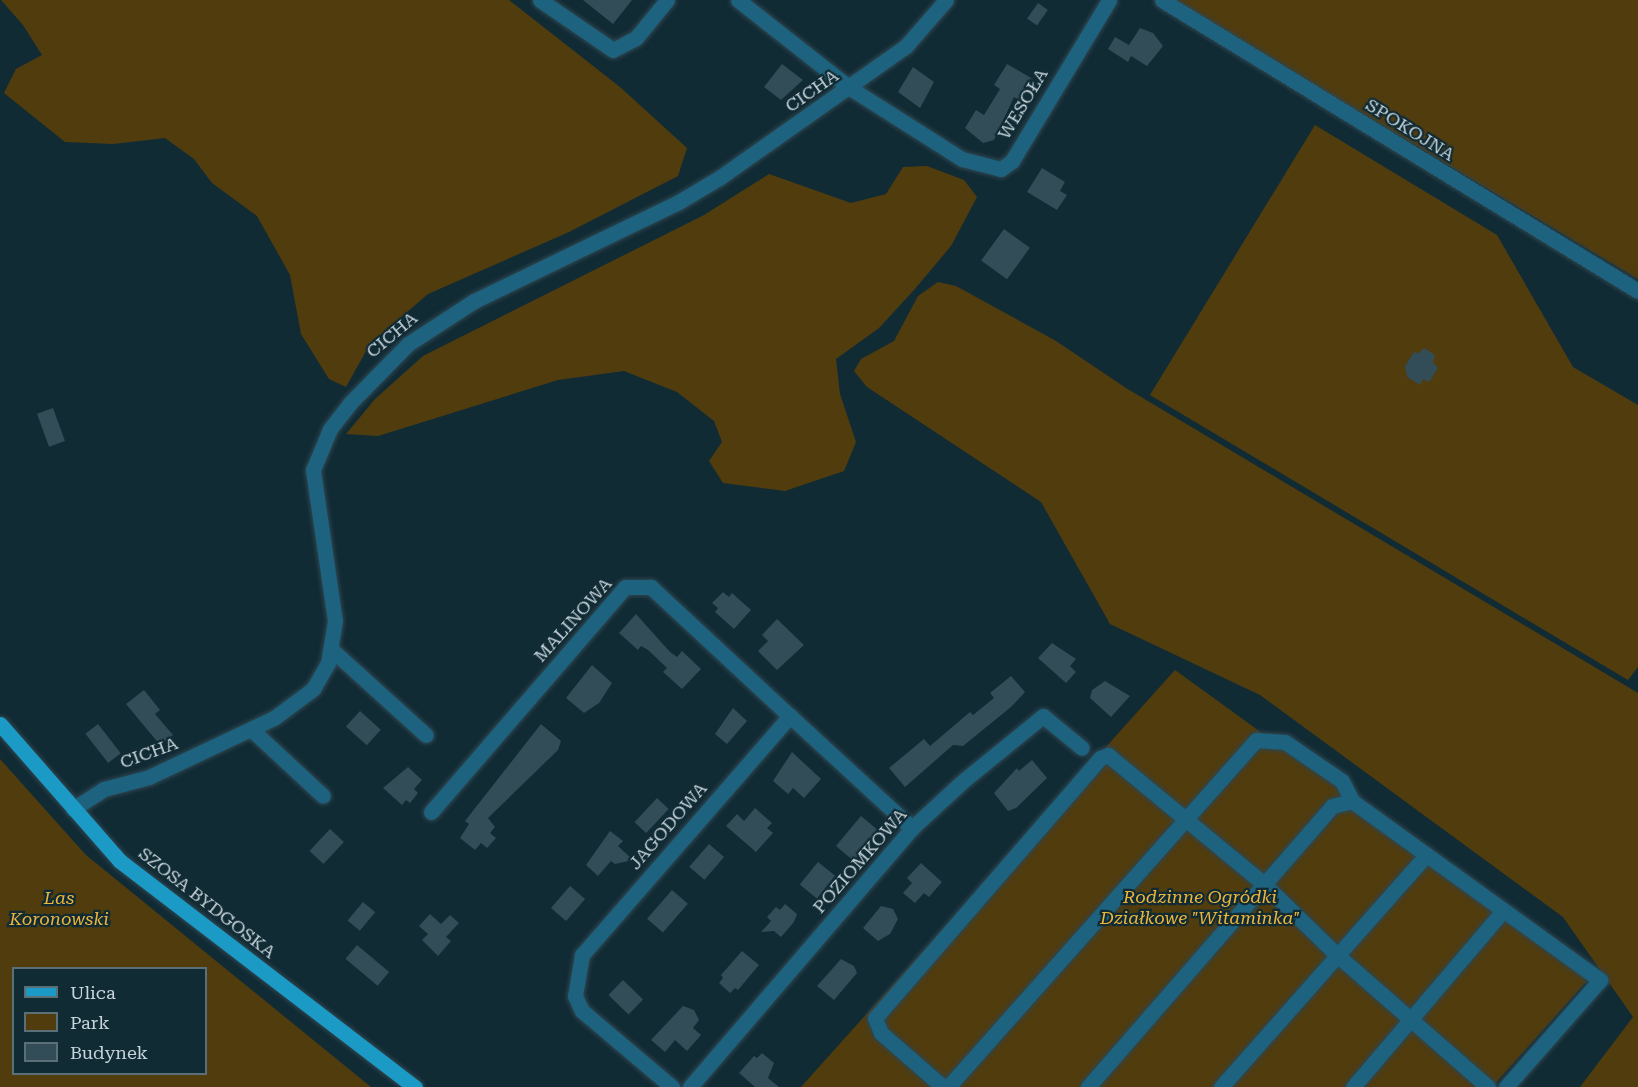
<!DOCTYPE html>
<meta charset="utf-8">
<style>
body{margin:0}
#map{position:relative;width:1638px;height:1087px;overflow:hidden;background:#112b35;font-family:"Roboto Serif",serif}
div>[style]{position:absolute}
.green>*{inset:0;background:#513c0e}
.building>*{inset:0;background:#324c58;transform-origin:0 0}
.roads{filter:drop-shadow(0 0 2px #2e4650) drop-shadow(0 0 2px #2e4650)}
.minor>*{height:15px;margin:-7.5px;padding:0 7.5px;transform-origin:7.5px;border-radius:7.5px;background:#1d627e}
.major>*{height:15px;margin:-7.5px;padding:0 7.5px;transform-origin:7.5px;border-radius:7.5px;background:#1b9ac6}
span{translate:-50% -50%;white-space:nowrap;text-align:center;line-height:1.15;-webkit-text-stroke:4.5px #112b35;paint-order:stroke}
.street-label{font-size:18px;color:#c7d5dc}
.park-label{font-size:18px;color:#edb63b;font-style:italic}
.legend{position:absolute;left:12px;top:967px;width:195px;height:108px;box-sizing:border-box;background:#112b35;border:2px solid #5a6f78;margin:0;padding:8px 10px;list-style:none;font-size:18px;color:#c7d5dc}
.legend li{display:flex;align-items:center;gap:12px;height:30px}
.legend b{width:30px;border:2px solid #5a6f78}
</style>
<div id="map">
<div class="green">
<div style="clip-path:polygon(1px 0,509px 0,620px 87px,687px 148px,678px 176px,569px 232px,428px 294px,370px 344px,346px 387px,329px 379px,301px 334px,290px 275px,257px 216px,212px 183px,194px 159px,165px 138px,113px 144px,65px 142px,4px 93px,16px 69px,42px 55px,23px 25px)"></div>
<div style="clip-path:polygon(1173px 0,1638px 0,1638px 279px)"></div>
<div style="clip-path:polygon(1315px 125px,1497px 235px,1573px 367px,1638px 405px,1638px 667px,1628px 680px,1150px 395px)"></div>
<div style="clip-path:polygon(927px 166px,964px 180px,977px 197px,951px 246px,914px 290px,879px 328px,836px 359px,840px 394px,856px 442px,844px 471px,785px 491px,723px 483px,709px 461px,722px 442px,714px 421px,677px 392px,624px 371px,558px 380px,378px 436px,346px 434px,375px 399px,423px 356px,704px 215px,769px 174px,851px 203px,886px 194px,903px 167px)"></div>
<div style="clip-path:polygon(938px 282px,956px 286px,1056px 341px,1126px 388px,1638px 693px,1638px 1087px,1580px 1087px,1633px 1017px,1563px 917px,1260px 695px,1110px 624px,1041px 502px,867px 387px,854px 371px,861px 359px,894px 341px,918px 296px)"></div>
<div style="clip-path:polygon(1175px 670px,1594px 973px,1492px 1087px,801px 1087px)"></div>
<div style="clip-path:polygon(evenodd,0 759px,86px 855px,371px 1087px,0 1087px,0 759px,14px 968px,206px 968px,206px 1074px,14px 1074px,14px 968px)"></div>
</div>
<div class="building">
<div style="clip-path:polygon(583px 0,632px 0,613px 24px)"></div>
<div style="left:1038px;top:3px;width:12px;height:19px;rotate:35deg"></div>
<div style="clip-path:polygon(1140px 28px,1153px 33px,1163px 46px,1147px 66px,1131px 56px,1128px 62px,1108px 49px,1115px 37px,1129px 45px)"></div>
<div style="clip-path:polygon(782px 64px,803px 80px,781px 100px,764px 87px)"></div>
<div style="clip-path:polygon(1007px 64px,1033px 79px,1020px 101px,1014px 97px,994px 140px,983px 143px,965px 128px,976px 110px,984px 115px,1000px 89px,994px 85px)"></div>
<div style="clip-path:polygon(913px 67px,934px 82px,920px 108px,898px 92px)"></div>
<div style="clip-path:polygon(1042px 168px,1065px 182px,1060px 191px,1067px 195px,1057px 210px,1027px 192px)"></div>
<div style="left:1004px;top:229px;width:32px;height:39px;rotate:36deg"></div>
<div style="clip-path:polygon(1424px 348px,1435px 355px,1433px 362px,1438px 368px,1429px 382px,1423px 379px,1420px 385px,1407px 377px,1405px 366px,1414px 352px,1419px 353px)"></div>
<div style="left:53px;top:408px;width:35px;height:17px;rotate:70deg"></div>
<div style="clip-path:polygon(723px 592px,729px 597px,732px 593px,751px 610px,734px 629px,715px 612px,718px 608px,712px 603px)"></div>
<div style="clip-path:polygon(636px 614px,670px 652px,677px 657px,682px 651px,701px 669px,682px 689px,663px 672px,667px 668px,648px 650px,641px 646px,638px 650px,619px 633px)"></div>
<div style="clip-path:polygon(777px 619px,804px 645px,777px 670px,758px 651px,768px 641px,762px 635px)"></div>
<div style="clip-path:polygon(1052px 643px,1076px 659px,1070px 666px,1076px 672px,1066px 683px,1038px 658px)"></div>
<div style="clip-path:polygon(592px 665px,612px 683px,599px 703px,584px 713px,566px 698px)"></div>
<div style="clip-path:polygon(1011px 676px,1025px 692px,1011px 707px,963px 746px,953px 745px,905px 787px,889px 768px,924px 739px,930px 746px,970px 712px,973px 715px,994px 698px,990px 693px)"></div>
<div style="clip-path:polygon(1105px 681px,1130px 696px,1111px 717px,1090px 698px,1092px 690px)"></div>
<div style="clip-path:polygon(144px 690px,160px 710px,155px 714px,173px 735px,160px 745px,126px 704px)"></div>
<div style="clip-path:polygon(733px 708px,747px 721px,727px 744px,715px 734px)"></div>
<div style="left:360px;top:711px;width:28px;height:21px;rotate:42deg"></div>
<div style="left:98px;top:724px;width:37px;height:16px;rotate:52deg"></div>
<div style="clip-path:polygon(541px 724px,561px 741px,558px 750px,488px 818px,495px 827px,490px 833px,496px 838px,487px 848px,481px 843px,475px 850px,460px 838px,469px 824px,465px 821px)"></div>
<div style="clip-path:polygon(792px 752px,821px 779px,804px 798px,793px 788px,788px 794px,773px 781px)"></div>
<div style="clip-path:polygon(1032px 760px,1047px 778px,1016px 808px,1008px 811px,994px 793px,1017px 768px,1019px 771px)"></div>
<div style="clip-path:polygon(408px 767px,422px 780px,414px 789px,418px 793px,410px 803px,406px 800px,402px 805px,383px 788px)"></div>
<div style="left:657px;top:798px;width:16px;height:33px;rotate:43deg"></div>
<div style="clip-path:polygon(755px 808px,772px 823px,767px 828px,773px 833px,756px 852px,726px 826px,737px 814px,744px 821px)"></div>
<div style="left:861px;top:816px;width:23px;height:39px;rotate:40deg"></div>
<div style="left:330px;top:829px;width:19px;height:30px;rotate:43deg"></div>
<div style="clip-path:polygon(610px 831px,623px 841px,618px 846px,633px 860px,615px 864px,611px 861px,598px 876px,586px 865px)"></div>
<div style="left:709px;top:844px;width:20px;height:30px;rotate:41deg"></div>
<div style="left:818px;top:862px;width:22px;height:29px;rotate:39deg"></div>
<div style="clip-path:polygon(921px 863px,942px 882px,929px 897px,924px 893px,915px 903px,903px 893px,912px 883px,907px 878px)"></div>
<div style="left:570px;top:886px;width:20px;height:29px;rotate:41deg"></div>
<div style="left:672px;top:890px;width:21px;height:38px;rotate:41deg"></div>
<div style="left:363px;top:902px;width:16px;height:24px;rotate:40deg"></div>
<div style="clip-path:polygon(785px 904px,797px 914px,794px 922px,781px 937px,774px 931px,761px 932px,771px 921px,767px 917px,776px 907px,780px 910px)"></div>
<div style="clip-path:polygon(881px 906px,893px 909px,898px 919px,890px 934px,878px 941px,863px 928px)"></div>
<div style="clip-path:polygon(430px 914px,441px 924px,450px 915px,459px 923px,446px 937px,451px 941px,438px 956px,422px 940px,428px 934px,419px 926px)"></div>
<div style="left:357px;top:945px;width:42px;height:18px;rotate:40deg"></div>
<div style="clip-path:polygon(742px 951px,759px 965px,738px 990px,735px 988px,730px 993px,719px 983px,723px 978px,721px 975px)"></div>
<div style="clip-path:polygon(841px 959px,854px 966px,857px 973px,834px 1000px,817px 986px)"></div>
<div style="left:623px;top:980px;width:28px;height:21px;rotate:44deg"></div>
<div style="clip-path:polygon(683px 1006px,694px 1010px,699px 1020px,693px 1028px,701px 1035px,687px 1051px,675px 1040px,665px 1052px,651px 1040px)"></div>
<div style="clip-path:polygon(762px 1053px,774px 1063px,768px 1078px,779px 1087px,755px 1087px,739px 1073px,754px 1056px,757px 1058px)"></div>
</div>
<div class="roads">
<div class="minor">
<div style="left:540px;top:0;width:88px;rotate:34.4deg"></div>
<div style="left:613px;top:50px;width:26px;rotate:-28deg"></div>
<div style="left:636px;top:38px;width:49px;rotate:-50.8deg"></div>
<div style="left:738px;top:0;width:142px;rotate:38.2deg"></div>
<div style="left:850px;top:88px;width:133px;rotate:32.4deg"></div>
<div style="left:962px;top:159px;width:40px;rotate:14.4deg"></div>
<div style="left:1001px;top:169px;width:14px;rotate:-36deg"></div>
<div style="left:1012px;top:161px;width:188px;rotate:-58.9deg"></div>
<div style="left:1162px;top:0;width:558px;rotate:31.44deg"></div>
<div style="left:331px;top:649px;width:128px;rotate:42.2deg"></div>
<div style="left:251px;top:729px;width:98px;rotate:42.9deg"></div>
<div style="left:73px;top:809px;width:37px;rotate:-33deg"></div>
<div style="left:104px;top:789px;width:47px;rotate:-14.9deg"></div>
<div style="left:149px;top:777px;width:138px;rotate:-25.3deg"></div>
<div style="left:274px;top:718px;width:49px;rotate:-36.6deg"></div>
<div style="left:313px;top:689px;width:30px;rotate:-60deg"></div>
<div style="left:328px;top:663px;width:43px;rotate:-80.5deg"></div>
<div style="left:335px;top:621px;width:153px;rotate:-98.3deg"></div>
<div style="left:313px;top:470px;width:44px;rotate:-67.5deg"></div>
<div style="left:330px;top:429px;width:34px;rotate:-52deg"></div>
<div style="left:351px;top:402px;width:81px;rotate:-45.5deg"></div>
<div style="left:408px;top:344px;width:79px;rotate:-33.1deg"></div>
<div style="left:474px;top:301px;width:225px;rotate:-25.8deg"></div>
<div style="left:677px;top:203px;width:49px;rotate:-30.8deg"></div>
<div style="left:719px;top:178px;width:229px;rotate:-35.2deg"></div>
<div style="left:906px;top:46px;width:61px;rotate:-49deg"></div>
<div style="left:431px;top:812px;width:297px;rotate:-49.2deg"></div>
<div style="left:625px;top:587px;width:26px"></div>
<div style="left:651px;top:587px;width:190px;rotate:42.9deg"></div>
<div style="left:672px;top:1087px;width:118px;rotate:-139.8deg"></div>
<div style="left:582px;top:1011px;width:17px;rotate:-115deg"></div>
<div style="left:575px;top:996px;width:42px;rotate:-80.3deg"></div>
<div style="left:582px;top:955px;width:317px;rotate:-49deg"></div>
<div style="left:790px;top:716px;width:166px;rotate:42.6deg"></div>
<div style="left:690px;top:1087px;width:341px;rotate:-49.4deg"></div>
<div style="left:912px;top:828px;width:69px;rotate:-42.7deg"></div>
<div style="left:963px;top:781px;width:103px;rotate:-39.1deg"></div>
<div style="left:1043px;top:716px;width:50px;rotate:39.4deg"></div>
<div style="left:943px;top:1087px;width:82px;rotate:-138.9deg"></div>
<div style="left:881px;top:1033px;width:16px;rotate:-112deg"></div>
<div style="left:875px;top:1018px;width:344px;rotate:-49.1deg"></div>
<div style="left:1100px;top:758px;width:9px;rotate:-21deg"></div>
<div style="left:1108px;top:755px;width:201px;rotate:39.6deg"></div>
<div style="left:1263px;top:883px;width:102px;rotate:44.2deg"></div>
<div style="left:1336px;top:954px;width:202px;rotate:41.2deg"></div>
<div style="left:948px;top:1087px;width:464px;rotate:-48.4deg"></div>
<div style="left:1256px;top:740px;width:29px;rotate:4deg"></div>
<div style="left:1285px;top:742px;width:69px;rotate:34.4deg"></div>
<div style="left:1342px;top:781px;width:22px;rotate:63deg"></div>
<div style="left:1088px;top:1087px;width:372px;rotate:-49deg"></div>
<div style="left:1332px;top:806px;width:21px;rotate:-14deg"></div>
<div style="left:1352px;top:801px;width:306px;rotate:35.8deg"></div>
<div style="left:1600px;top:980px;width:142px;rotate:131.3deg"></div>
<div style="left:1221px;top:1087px;width:310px;rotate:-48.5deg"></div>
<div style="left:1353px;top:1087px;width:231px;rotate:-49.6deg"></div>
</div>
<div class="major">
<div style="left:0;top:724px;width:182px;rotate:48.8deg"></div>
<div style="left:120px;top:861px;width:372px;rotate:37.5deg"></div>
</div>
</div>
<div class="street-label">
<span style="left:812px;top:91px;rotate:-35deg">CICHA</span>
<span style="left:1023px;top:104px;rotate:-59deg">WESOŁA</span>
<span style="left:1410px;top:130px;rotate:32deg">SPOKOJNA</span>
<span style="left:392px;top:335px;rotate:-40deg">CICHA</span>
<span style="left:573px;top:620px;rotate:-48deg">MALINOWA</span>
<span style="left:149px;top:753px;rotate:-20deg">CICHA</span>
<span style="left:668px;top:826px;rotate:-49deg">JAGODOWA</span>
<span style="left:860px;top:861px;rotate:-49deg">POZIOMKOWA</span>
<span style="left:207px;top:903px;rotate:38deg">SZOSA BYDGOSKA</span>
</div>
<div class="park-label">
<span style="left:1200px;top:908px">Rodzinne Ogródki<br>Działkowe "Witaminka"</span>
<span style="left:59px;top:909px">Las<br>Koronowski</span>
</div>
<ul class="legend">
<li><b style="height:8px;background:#1b9ac6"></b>Ulica</li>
<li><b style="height:16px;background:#513c0e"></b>Park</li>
<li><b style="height:16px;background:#324c58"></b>Budynek</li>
</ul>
</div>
